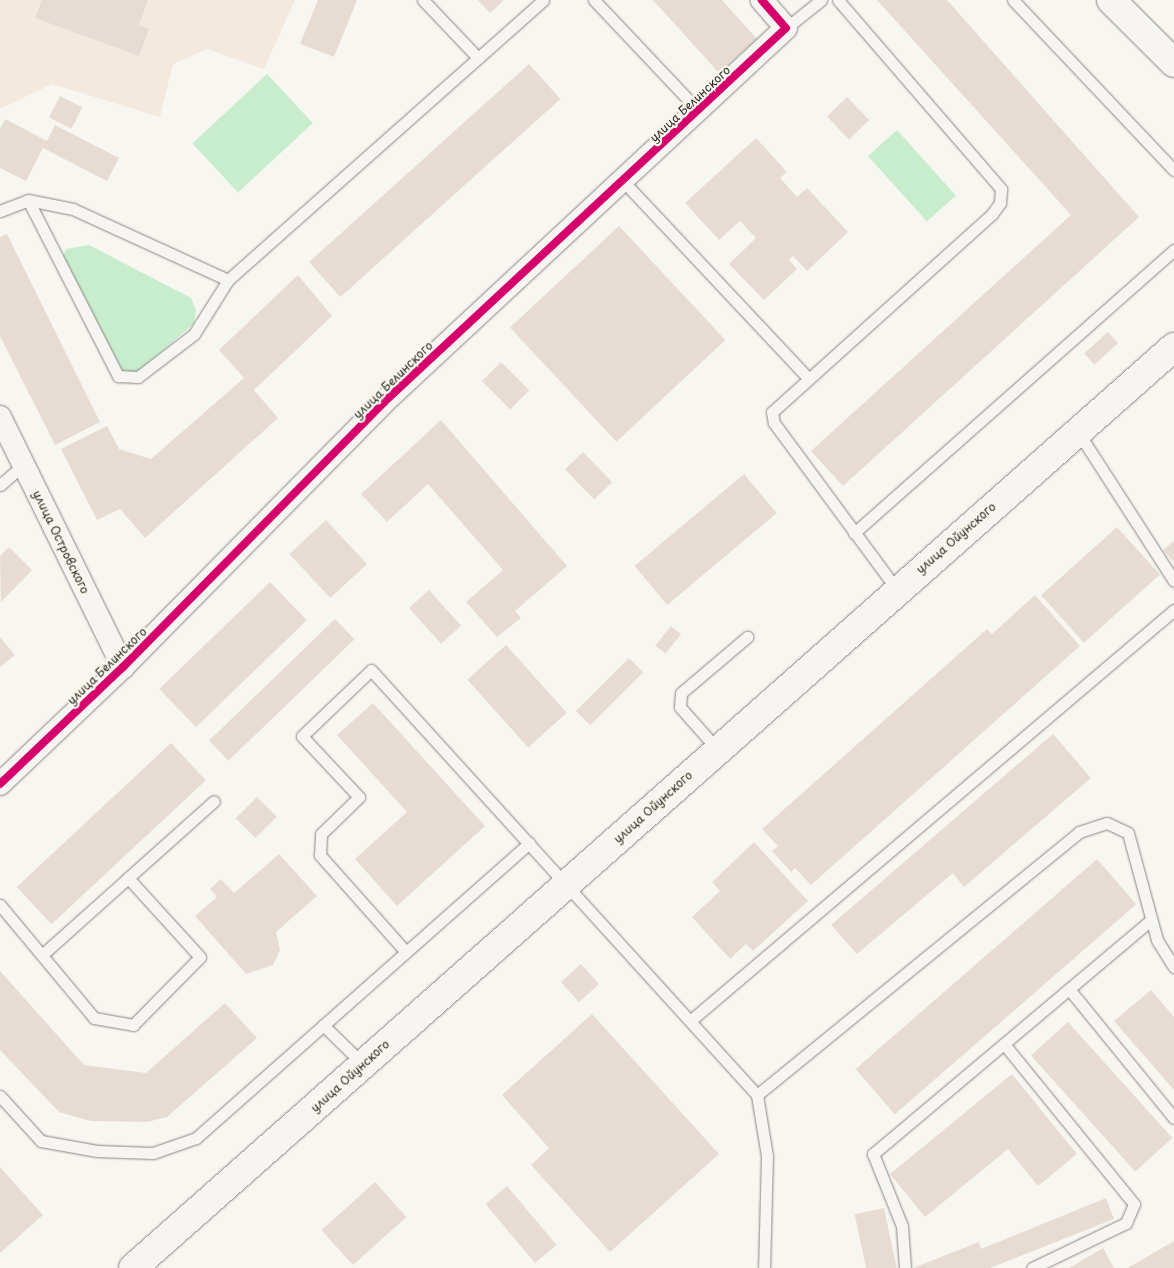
<!DOCTYPE html>
<meta charset="utf-8">
<style>
body{margin:0}
#map{position:relative;width:1174px;height:1268px;overflow:hidden;background:#f8f6f0;font-family:"Playpen Sans",sans-serif}
div>[style]{position:absolute}
.built>*{inset:0;background:#f4e9de}
.green>*{inset:0;background:#c8edcd;transform-origin:0 0}
.building>*{inset:0;background:#e7dcd4;transform-origin:0 0}
.roads{filter:drop-shadow(0 0 1px #878684) drop-shadow(0 0 1px #878684)}
.lane>*{height:11px;margin:-5.5px;padding:0 5.5px;transform-origin:5.5px;border-radius:5.5px;background:#f6f5f1}
.street>*{height:22px;margin:-11px;padding:0 11px;transform-origin:11px;border-radius:11px;background:#f6f5f1}
.secondary>*{height:28px;margin:-14px;padding:0 14px;transform-origin:14px;border-radius:14px;background:#f6f5f1}
.primary>*{height:28px;margin:-14px;padding:0 14px;transform-origin:14px;border-radius:14px;background:#f6f5f1}
.cycleway>*{height:8px;margin:-4px;padding:0 4px;transform-origin:4px;border-radius:4px;background:#d6006c}
span{translate:-50% -50%;white-space:nowrap;text-align:center;line-height:1.15;-webkit-text-stroke:4.5px #fbf7ec;paint-order:stroke}
.street-label{font-size:12px;color:#2b2b2b}
</style>
<div id="map">
<div class="built">
<div style="clip-path:polygon(0 0,295px 0,264px 69px,207px 49px,173px 64px,160px 117px,52px 84px,0 109px)"></div>
</div>
<div class="green">
<div style="left:267px;top:74px;width:67px;height:102px;rotate:47deg"></div>
<div style="left:897px;top:130px;width:88px;height:39px;rotate:48deg"></div>
<div style="clip-path:polygon(89px 245px,191px 298px,196px 310px,194px 323px,126px 383px,62px 260px,66px 249px)"></div>
</div>
<div class="building">
<div style="clip-path:polygon(42px 0,148px 0,139px 25px,149px 29px,139px 56px,35px 18px)"></div>
<div style="clip-path:polygon(318px 0,357px 0,334px 57px,300px 44px)"></div>
<div style="clip-path:polygon(478px 0,504px 0,490px 13px)"></div>
<div style="clip-path:polygon(653px 0,722px 0,757px 39px,719px 73px)"></div>
<div style="clip-path:polygon(877px 0,947px 0,1139px 217px,843px 486px,811px 451px,1071px 215px)"></div>
<div style="left:529px;top:64px;width:47px;height:296px;rotate:48deg"></div>
<div style="left:60px;top:96px;width:25px;height:24px;rotate:27deg"></div>
<div style="left:847px;top:97px;width:32px;height:28px;rotate:46deg"></div>
<div style="clip-path:polygon(5px 119px,47px 141px,55px 125px,119px 158px,107px 181px,43px 148px,26px 181px,0 168px,0 129px)"></div>
<div style="clip-path:polygon(756px 138px,787px 172px,780px 178px,797px 197px,807px 188px,848px 232px,807px 271px,793px 256px,789px 260px,797px 269px,764px 300px,729px 264px,756px 238px,740px 221px,719px 240px,685px 203px)"></div>
<div style="left:619px;top:226px;width:156px;height:149px;rotate:47deg"></div>
<div style="clip-path:polygon(7px 234px,100px 422px,55px 445px,0 336px,0 237px)"></div>
<div style="clip-path:polygon(298px 275px,332px 316px,254px 390px,278px 418px,145px 538px,120px 509px,97px 520px,61px 449px,107px 426px,119px 449px,151px 459px,244px 378px,219px 350px)"></div>
<div style="left:1108px;top:332px;width:15px;height:32px;rotate:48deg"></div>
<div style="left:501px;top:362px;width:40px;height:27px;rotate:45deg"></div>
<div style="clip-path:polygon(441px 420px,567px 566px,515px 611px,521px 618px,497px 637px,466px 602px,503px 570px,428px 484px,387px 522px,361px 494px)"></div>
<div style="left:583px;top:452px;width:42px;height:25px;rotate:46deg"></div>
<div style="left:744px;top:474px;width:51px;height:143px;rotate:50deg"></div>
<div style="left:326px;top:520px;width:60px;height:50px;rotate:47deg"></div>
<div style="left:1117px;top:527px;width:64px;height:102px;rotate:48deg"></div>
<div style="clip-path:polygon(1174px 541px,1174px 562px,1163px 550px)"></div>
<div style="clip-path:polygon(9px 547px,32px 570px,1px 602px,0 556px)"></div>
<div style="left:270px;top:582px;width:53px;height:154px;rotate:46deg"></div>
<div style="left:429px;top:590px;width:48px;height:27px;rotate:48deg"></div>
<div style="clip-path:polygon(1035px 595px,1080px 646px,811px 885px,795px 868px,791px 872px,772px 851px,778px 846px,762px 829px,987px 629px,992px 634px)"></div>
<div style="left:335px;top:619px;width:28px;height:175px;rotate:46deg"></div>
<div style="left:671px;top:626px;width:13px;height:25px;rotate:39deg"></div>
<div style="clip-path:polygon(0 637px,15px 655px,0 667px)"></div>
<div style="left:506px;top:645px;width:91px;height:52px;rotate:48deg"></div>
<div style="left:629px;top:658px;width:20px;height:75px;rotate:45deg"></div>
<div style="clip-path:polygon(373px 703px,485px 826px,397px 906px,355px 859px,407px 812px,337px 735px)"></div>
<div style="clip-path:polygon(1053px 734px,1091px 778px,964px 887px,953px 873px,857px 954px,831px 925px)"></div>
<div style="left:171px;top:743px;width:51px;height:211px;rotate:47deg"></div>
<div style="left:257px;top:797px;width:28px;height:30px;rotate:45deg"></div>
<div style="clip-path:polygon(754px 842px,808px 901px,753px 951px,746px 944px,730px 959px,692px 917px,720px 891px,712px 882px)"></div>
<div style="clip-path:polygon(279px 854px,317px 896px,276px 932px,280px 950px,273px 965px,246px 974px,195px 916px,217px 897px,210px 889px,221px 879px,234px 893px)"></div>
<div style="left:1097px;top:859px;width:60px;height:320px;rotate:49deg"></div>
<div style="left:581px;top:964px;width:27px;height:27px;rotate:48deg"></div>
<div style="clip-path:polygon(0 971px,84px 1065px,146px 1073px,225px 1003px,257px 1038px,167px 1117px,147px 1122px,91px 1121px,59px 1112px,0 1050px)"></div>
<div style="clip-path:polygon(1151px 990px,1174px 1017px,1174px 1090px,1114px 1021px)"></div>
<div style="clip-path:polygon(592px 1014px,719px 1154px,610px 1252px,531px 1165px,549px 1148px,502px 1095px)"></div>
<div style="left:1068px;top:1022px;width:156px;height:50px;rotate:48deg"></div>
<div style="clip-path:polygon(1012px 1074px,1077px 1154px,1038px 1186px,1008px 1149px,925px 1217px,890px 1174px)"></div>
<div style="clip-path:polygon(0 1167px,43px 1215px,0 1253px)"></div>
<div style="left:375px;top:1182px;width:47px;height:72px;rotate:48deg"></div>
<div style="left:507px;top:1186px;width:77px;height:28px;rotate:50deg"></div>
<div style="clip-path:polygon(1106px 1198px,1114px 1219px,990px 1268px,913px 1268px,979px 1242px,981px 1249px)"></div>
<div style="left:884px;top:1208px;width:61px;height:30px;rotate:78deg"></div>
<div style="clip-path:polygon(1174px 1241px,1174px 1268px,1128px 1268px)"></div>
<div style="clip-path:polygon(1103px 1248px,1114px 1268px,1069px 1268px)"></div>
</div>
<div class="roads">
<div class="lane">
<div style="left:423px;top:0;width:80px;rotate:46.5deg"></div>
<div style="left:594px;top:0;width:153px;rotate:46.6deg"></div>
<div style="left:838px;top:0;width:250px;rotate:49.2deg"></div>
<div style="left:1001px;top:189px;width:14px;rotate:94deg"></div>
<div style="left:1000px;top:203px;width:14px;rotate:126deg"></div>
<div style="left:992px;top:214px;width:296px;rotate:138deg"></div>
<div style="left:772px;top:412px;width:11px;rotate:80deg"></div>
<div style="left:774px;top:423px;width:207px;rotate:53.6deg"></div>
<div style="left:1013px;top:0;width:234px;rotate:46.6deg"></div>
<div style="left:786px;top:28px;width:45px;rotate:-38.7deg"></div>
<div style="left:623px;top:181px;width:269px;rotate:46.8deg"></div>
<div style="left:0;top:211px;width:30px;rotate:-21deg"></div>
<div style="left:228px;top:280px;width:170px;rotate:-155.4deg"></div>
<div style="left:73px;top:209px;width:46px;rotate:-168.7deg"></div>
<div style="left:28px;top:200px;width:198px;rotate:62.9deg"></div>
<div style="left:118px;top:376px;width:20px;rotate:3deg"></div>
<div style="left:138px;top:377px;width:71px;rotate:-37.5deg"></div>
<div style="left:194px;top:334px;width:64px;rotate:-57.8deg"></div>
<div style="left:228px;top:280px;width:421px;rotate:-41.6deg"></div>
<div style="left:1078px;top:432px;width:177px;rotate:57.2deg"></div>
<div style="left:0;top:485px;width:30px;rotate:-41deg"></div>
<div style="left:854px;top:533px;width:427px;rotate:-41.5deg"></div>
<div style="left:718px;top:750px;width:57px;rotate:-131.5deg"></div>
<div style="left:680px;top:707px;width:14px;rotate:-86deg"></div>
<div style="left:681px;top:693px;width:87px;rotate:-40.3deg"></div>
<div style="left:128px;top:878px;width:115px;rotate:-41.8deg"></div>
<div style="left:0;top:905px;width:147px;rotate:50.2deg"></div>
<div style="left:94px;top:1018px;width:40px;rotate:10deg"></div>
<div style="left:133px;top:1025px;width:95px;rotate:-45.4deg"></div>
<div style="left:200px;top:957px;width:107px;rotate:-132.3deg"></div>
<div style="left:128px;top:878px;width:115px;rotate:138.2deg"></div>
<div style="left:406px;top:952px;width:130px;rotate:-131.6deg"></div>
<div style="left:320px;top:855px;width:21px;rotate:-87deg"></div>
<div style="left:321px;top:834px;width:53px;rotate:-44.2deg"></div>
<div style="left:359px;top:797px;width:83px;rotate:-133.1deg"></div>
<div style="left:302px;top:736px;width:95px;rotate:-43.7deg"></div>
<div style="left:371px;top:670px;width:574px;rotate:47.75deg"></div>
<div style="left:757px;top:1095px;width:62px;rotate:80.7deg"></div>
<div style="left:767px;top:1156px;width:112px;rotate:91.5deg"></div>
<div style="left:1069px;top:989px;width:166px;rotate:50.9deg"></div>
<div style="left:690px;top:1021px;width:635px;rotate:-40.34deg"></div>
<div style="left:323px;top:1025px;width:56px;rotate:44.3deg"></div>
<div style="left:1004px;top:1044px;width:206px;rotate:50.9deg"></div>
<div style="left:1134px;top:1204px;width:21px;rotate:113deg"></div>
<div style="left:1126px;top:1223px;width:104px;rotate:154.4deg"></div>
<div style="left:757px;top:1095px;width:416px;rotate:-39.2deg"></div>
<div style="left:1079px;top:832px;width:29px;rotate:-18deg"></div>
<div style="left:1107px;top:823px;width:23px;rotate:25deg"></div>
<div style="left:1128px;top:833px;width:111px;rotate:74.8deg"></div>
<div style="left:1157px;top:940px;width:32px;rotate:58deg"></div>
<div style="left:0;top:1096px;width:61px;rotate:47.7deg"></div>
<div style="left:41px;top:1141px;width:57px;rotate:10.1deg"></div>
<div style="left:97px;top:1151px;width:56px;rotate:2deg"></div>
<div style="left:153px;top:1153px;width:46px;rotate:-19.2deg"></div>
<div style="left:196px;top:1138px;width:445px;rotate:-41.5deg"></div>
<div style="left:905px;top:1268px;width:42px;rotate:-94.1deg"></div>
<div style="left:902px;top:1226px;width:78px;rotate:-111.9deg"></div>
<div style="left:873px;top:1154px;width:363px;rotate:-40.1deg"></div>
</div>
<div class="street">
<div style="left:0;top:417px;width:279px;rotate:63.8deg"></div>
<div style="left:0;top:784px;width:170px;rotate:-43.6deg"></div>
<div style="left:123px;top:667px;width:371px;rotate:-45.4deg"></div>
<div style="left:383px;top:403px;width:550px;rotate:-42.94deg"></div>
<div style="left:786px;top:28px;width:37px;rotate:-131deg"></div>
</div>
<div class="secondary">
<div style="left:133px;top:1268px;width:1390px;rotate:-41.5deg"></div>
</div>
<div class="primary">
<div style="left:1111px;top:0;width:89px;rotate:45deg"></div>
</div>
</div>
<div class="cycleway">
<div style="left:0;top:784px;width:170px;rotate:-43.6deg"></div>
<div style="left:123px;top:667px;width:371px;rotate:-45.4deg"></div>
<div style="left:383px;top:403px;width:550px;rotate:-42.94deg"></div>
<div style="left:786px;top:28px;width:37px;rotate:-131deg"></div>
</div>
<div class="street-label">
<span style="left:690px;top:104px;rotate:-43deg">улица Белинского</span>
<span style="left:393px;top:380px;rotate:-44deg">улица Белинского</span>
<span style="left:956px;top:538px;rotate:-41deg">улица Ойунского</span>
<span style="left:61px;top:542px;rotate:64deg">улица Островского</span>
<span style="left:107px;top:666px;rotate:-44deg">улица Белинского</span>
<span style="left:653px;top:807px;rotate:-42deg">улица Ойунского</span>
<span style="left:350px;top:1076px;rotate:-42deg">улица Ойунского</span>
</div>
</div>
